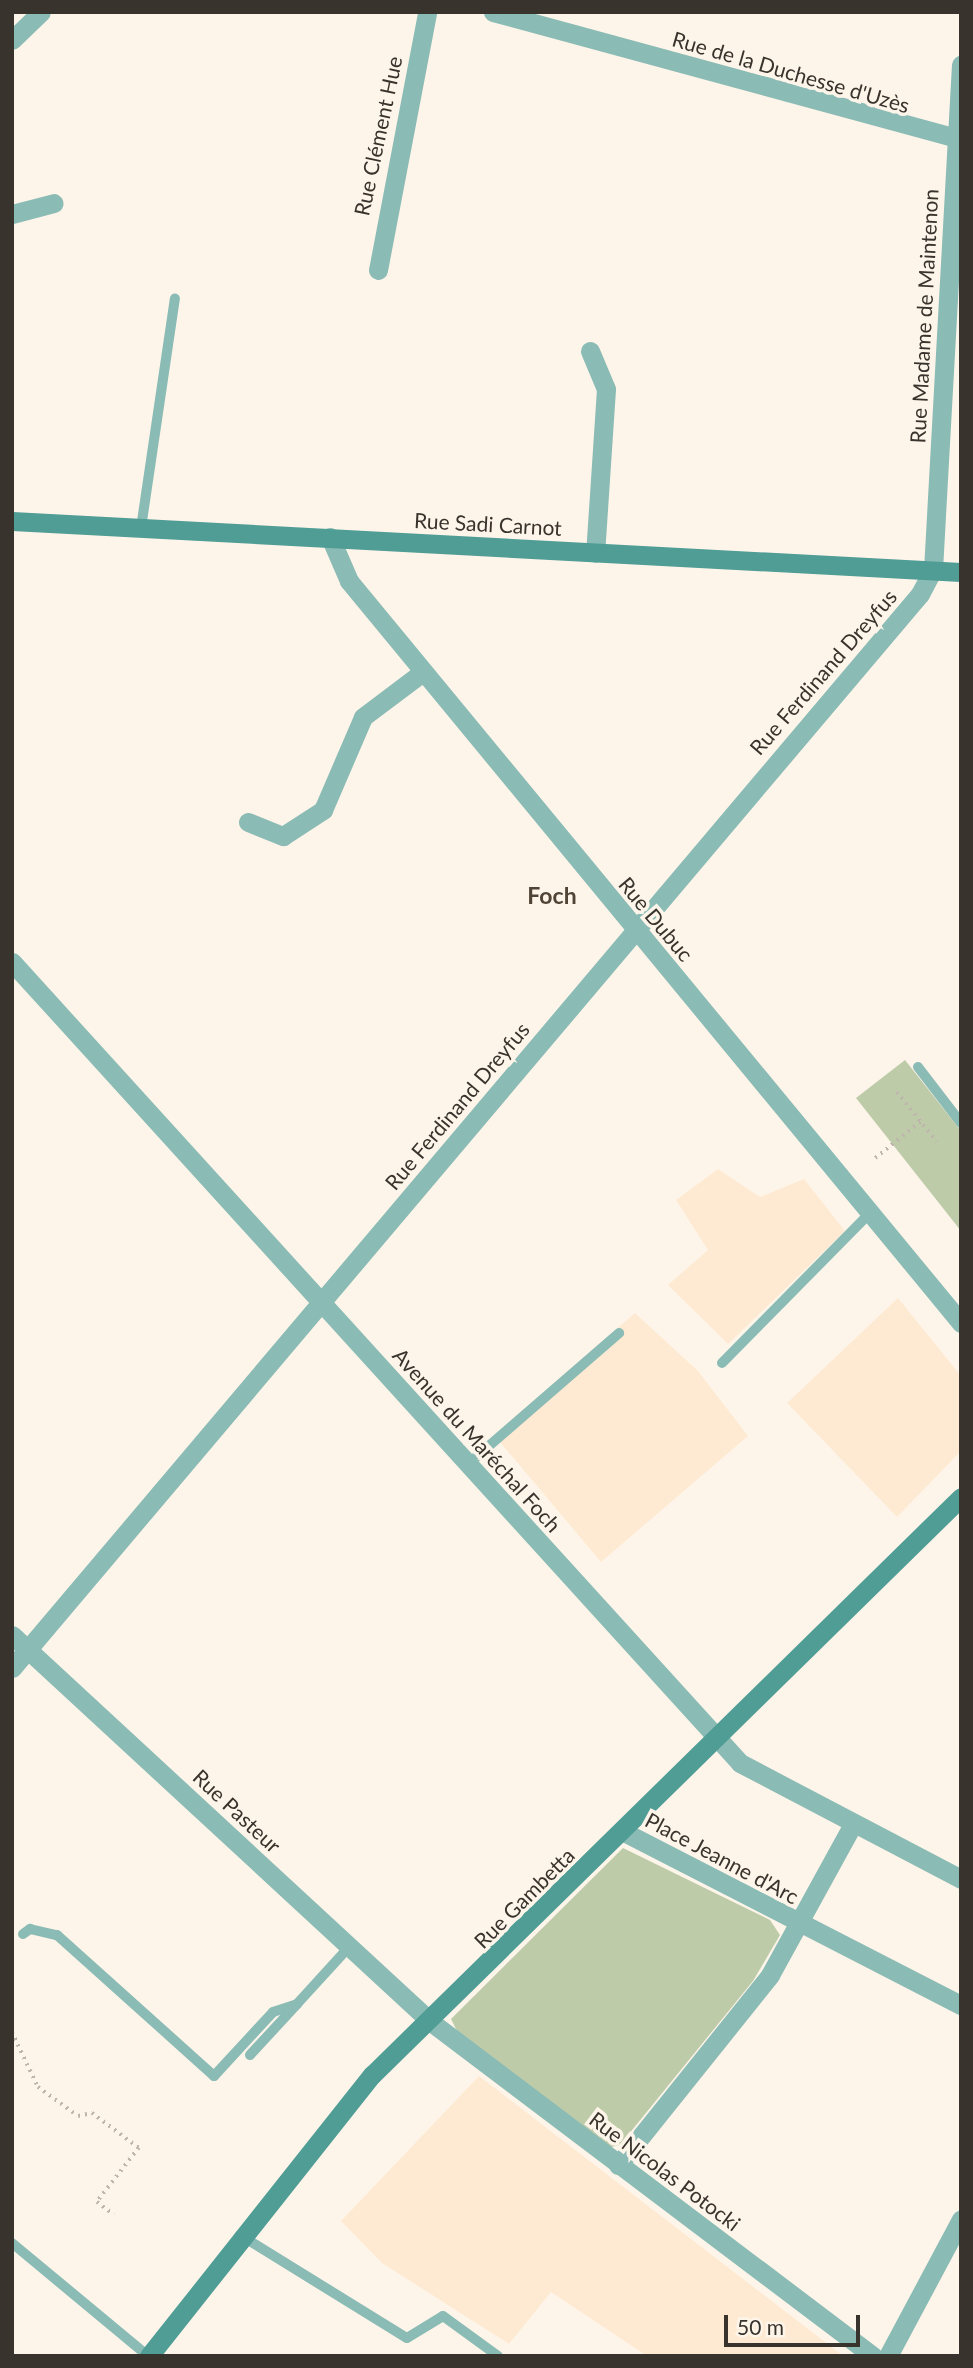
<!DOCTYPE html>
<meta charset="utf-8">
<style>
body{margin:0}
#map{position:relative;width:973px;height:2368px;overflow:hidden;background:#fef5ea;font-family:Lato,sans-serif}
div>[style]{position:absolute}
.built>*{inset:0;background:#feead2}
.green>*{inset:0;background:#becba9}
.path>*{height:3.5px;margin-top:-1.75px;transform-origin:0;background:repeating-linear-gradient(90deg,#beb6ad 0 2px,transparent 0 7px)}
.service>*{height:10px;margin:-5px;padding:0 5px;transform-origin:5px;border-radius:5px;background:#8bbbb5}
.minor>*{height:19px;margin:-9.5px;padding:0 9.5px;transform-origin:9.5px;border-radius:9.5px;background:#8bbbb5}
.tertiary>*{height:19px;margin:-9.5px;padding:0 9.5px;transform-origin:9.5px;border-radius:9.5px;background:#8bbbb5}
.secondary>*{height:19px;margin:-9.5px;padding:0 9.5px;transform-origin:9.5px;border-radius:9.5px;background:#509d96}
span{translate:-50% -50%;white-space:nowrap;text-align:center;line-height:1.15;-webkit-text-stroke:7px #fef5ea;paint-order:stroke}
.street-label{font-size:21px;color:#38332c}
.neighbourhood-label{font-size:23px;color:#504436;font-weight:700}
.frame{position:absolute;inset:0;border:14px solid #38332c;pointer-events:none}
.scale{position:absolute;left:724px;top:2315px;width:136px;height:32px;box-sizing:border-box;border:4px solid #38332c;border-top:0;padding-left:9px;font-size:21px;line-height:24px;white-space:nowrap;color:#38332c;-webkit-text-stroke:5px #fef5ea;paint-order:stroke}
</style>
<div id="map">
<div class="built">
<div style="clip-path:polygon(718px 1169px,760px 1197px,804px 1179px,845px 1231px,728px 1344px,668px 1285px,708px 1250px,676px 1200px)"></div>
<div style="clip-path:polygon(898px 1298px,961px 1376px,961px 1451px,897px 1517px,787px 1403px)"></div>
<div style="clip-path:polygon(635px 1313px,698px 1371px,748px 1436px,601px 1562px,494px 1435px)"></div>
<div style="clip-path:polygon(479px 2076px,842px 2355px,846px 2356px,647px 2356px,551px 2292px,509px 2344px,382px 2263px,341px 2221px)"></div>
</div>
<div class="green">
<div style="clip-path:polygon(905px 1060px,961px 1131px,961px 1231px,856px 1098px)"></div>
<div style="clip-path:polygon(623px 1848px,770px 1920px,780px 1935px,753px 1981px,620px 2145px,607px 2148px,458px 2033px,451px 2019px)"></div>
</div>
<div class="path">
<div style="left:897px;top:1092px;width:64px;rotate:51.3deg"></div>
<div style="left:875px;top:1158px;width:58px;rotate:-38.7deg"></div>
<div style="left:12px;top:2032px;width:61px;rotate:64.7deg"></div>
<div style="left:38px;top:2087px;width:49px;rotate:35.9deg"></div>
<div style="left:78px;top:2116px;width:14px;rotate:-12deg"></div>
<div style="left:92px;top:2113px;width:59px;rotate:36.7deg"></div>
<div style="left:139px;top:2148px;width:68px;rotate:127.9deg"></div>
<div style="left:97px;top:2202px;width:21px;rotate:37deg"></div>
</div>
<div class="service">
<div style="left:141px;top:528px;width:232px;rotate:-81.6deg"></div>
<div style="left:918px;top:1067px;width:71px;rotate:52.5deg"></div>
<div style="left:722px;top:1363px;width:211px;rotate:-45.4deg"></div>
<div style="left:468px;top:1464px;width:200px;rotate:-40.9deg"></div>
<div style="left:23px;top:1934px;width:9px;rotate:-36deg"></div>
<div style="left:30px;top:1929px;width:28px;rotate:13deg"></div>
<div style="left:57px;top:1935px;width:211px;rotate:41.9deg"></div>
<div style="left:214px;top:2076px;width:87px;rotate:-47.3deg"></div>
<div style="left:273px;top:2012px;width:25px;rotate:-18deg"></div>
<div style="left:297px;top:2004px;width:79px;rotate:-47.6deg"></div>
<div style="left:250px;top:2055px;width:69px;rotate:-47.3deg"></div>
<div style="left:240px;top:2235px;width:196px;rotate:31.7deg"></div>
<div style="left:407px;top:2338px;width:42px;rotate:-31.4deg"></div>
<div style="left:443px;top:2316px;width:68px;rotate:36deg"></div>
<div style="left:12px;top:2243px;width:177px;rotate:39.7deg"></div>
</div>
<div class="minor">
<div style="left:493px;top:12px;width:480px;rotate:15.2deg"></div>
<div style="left:12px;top:40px;width:40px;rotate:-44deg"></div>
<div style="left:12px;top:214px;width:43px;rotate:-14.7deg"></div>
<div style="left:378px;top:270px;width:263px;rotate:-79.2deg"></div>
<div style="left:590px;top:351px;width:41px;rotate:67.2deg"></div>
<div style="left:606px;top:389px;width:164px;rotate:93.8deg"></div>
<div style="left:330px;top:537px;width:48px;rotate:66.6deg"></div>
<div style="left:349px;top:581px;width:962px;rotate:50.48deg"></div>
<div style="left:933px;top:570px;width:506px;rotate:-86.83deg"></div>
<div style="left:248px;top:822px;width:38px;rotate:22deg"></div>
<div style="left:283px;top:836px;width:48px;rotate:-33deg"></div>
<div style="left:323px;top:810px;width:101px;rotate:-66.7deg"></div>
<div style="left:363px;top:717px;width:75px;rotate:-36.9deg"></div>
<div style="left:12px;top:962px;width:1082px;rotate:47.73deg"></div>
<div style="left:740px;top:1763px;width:250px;rotate:27.7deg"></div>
<div style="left:12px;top:1635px;width:570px;rotate:42.73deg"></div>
<div style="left:431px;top:2022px;width:554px;rotate:37.08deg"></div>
<div style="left:624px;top:1832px;width:379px;rotate:27.2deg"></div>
<div style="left:618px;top:2165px;width:243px;rotate:-51.3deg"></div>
<div style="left:770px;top:1975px;width:172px;rotate:-61.2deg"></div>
<div style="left:888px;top:2356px;width:155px;rotate:-61.9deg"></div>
</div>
<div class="tertiary">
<div style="left:12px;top:1668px;width:1406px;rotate:-49.79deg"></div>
<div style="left:920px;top:594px;width:27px;rotate:-62deg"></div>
</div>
<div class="secondary">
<div style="left:12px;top:521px;width:950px;rotate:3.08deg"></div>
<div style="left:149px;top:2356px;width:359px;rotate:-51.6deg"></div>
<div style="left:372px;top:2075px;width:825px;rotate:-44.46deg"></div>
</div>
<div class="street-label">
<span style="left:791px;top:72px;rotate:16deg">Rue de la Duchesse d'Uzès</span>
<span style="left:378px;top:136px;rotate:-78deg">Rue Clément Hue</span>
<span style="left:924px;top:316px;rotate:-87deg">Rue Madame de Maintenon</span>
<span style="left:488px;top:524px;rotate:3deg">Rue Sadi Carnot</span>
<span style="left:823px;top:672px;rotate:-49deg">Rue Ferdinand Dreyfus</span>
<span style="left:656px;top:919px;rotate:50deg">Rue Dubuc</span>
<span style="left:457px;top:1106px;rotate:-50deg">Rue Ferdinand Dreyfus</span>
<span style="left:477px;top:1440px;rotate:48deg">Avenue du Maréchal Foch</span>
<span style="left:237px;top:1811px;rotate:43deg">Rue Pasteur</span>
<span style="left:722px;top:1858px;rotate:28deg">Place Jeanne d'Arc</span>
<span style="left:524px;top:1898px;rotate:-45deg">Rue Gambetta</span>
<span style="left:665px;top:2171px;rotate:37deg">Rue Nicolas Potocki</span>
</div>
<div class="neighbourhood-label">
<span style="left:552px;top:895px">Foch</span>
</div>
<div class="frame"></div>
<div class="scale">50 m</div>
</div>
